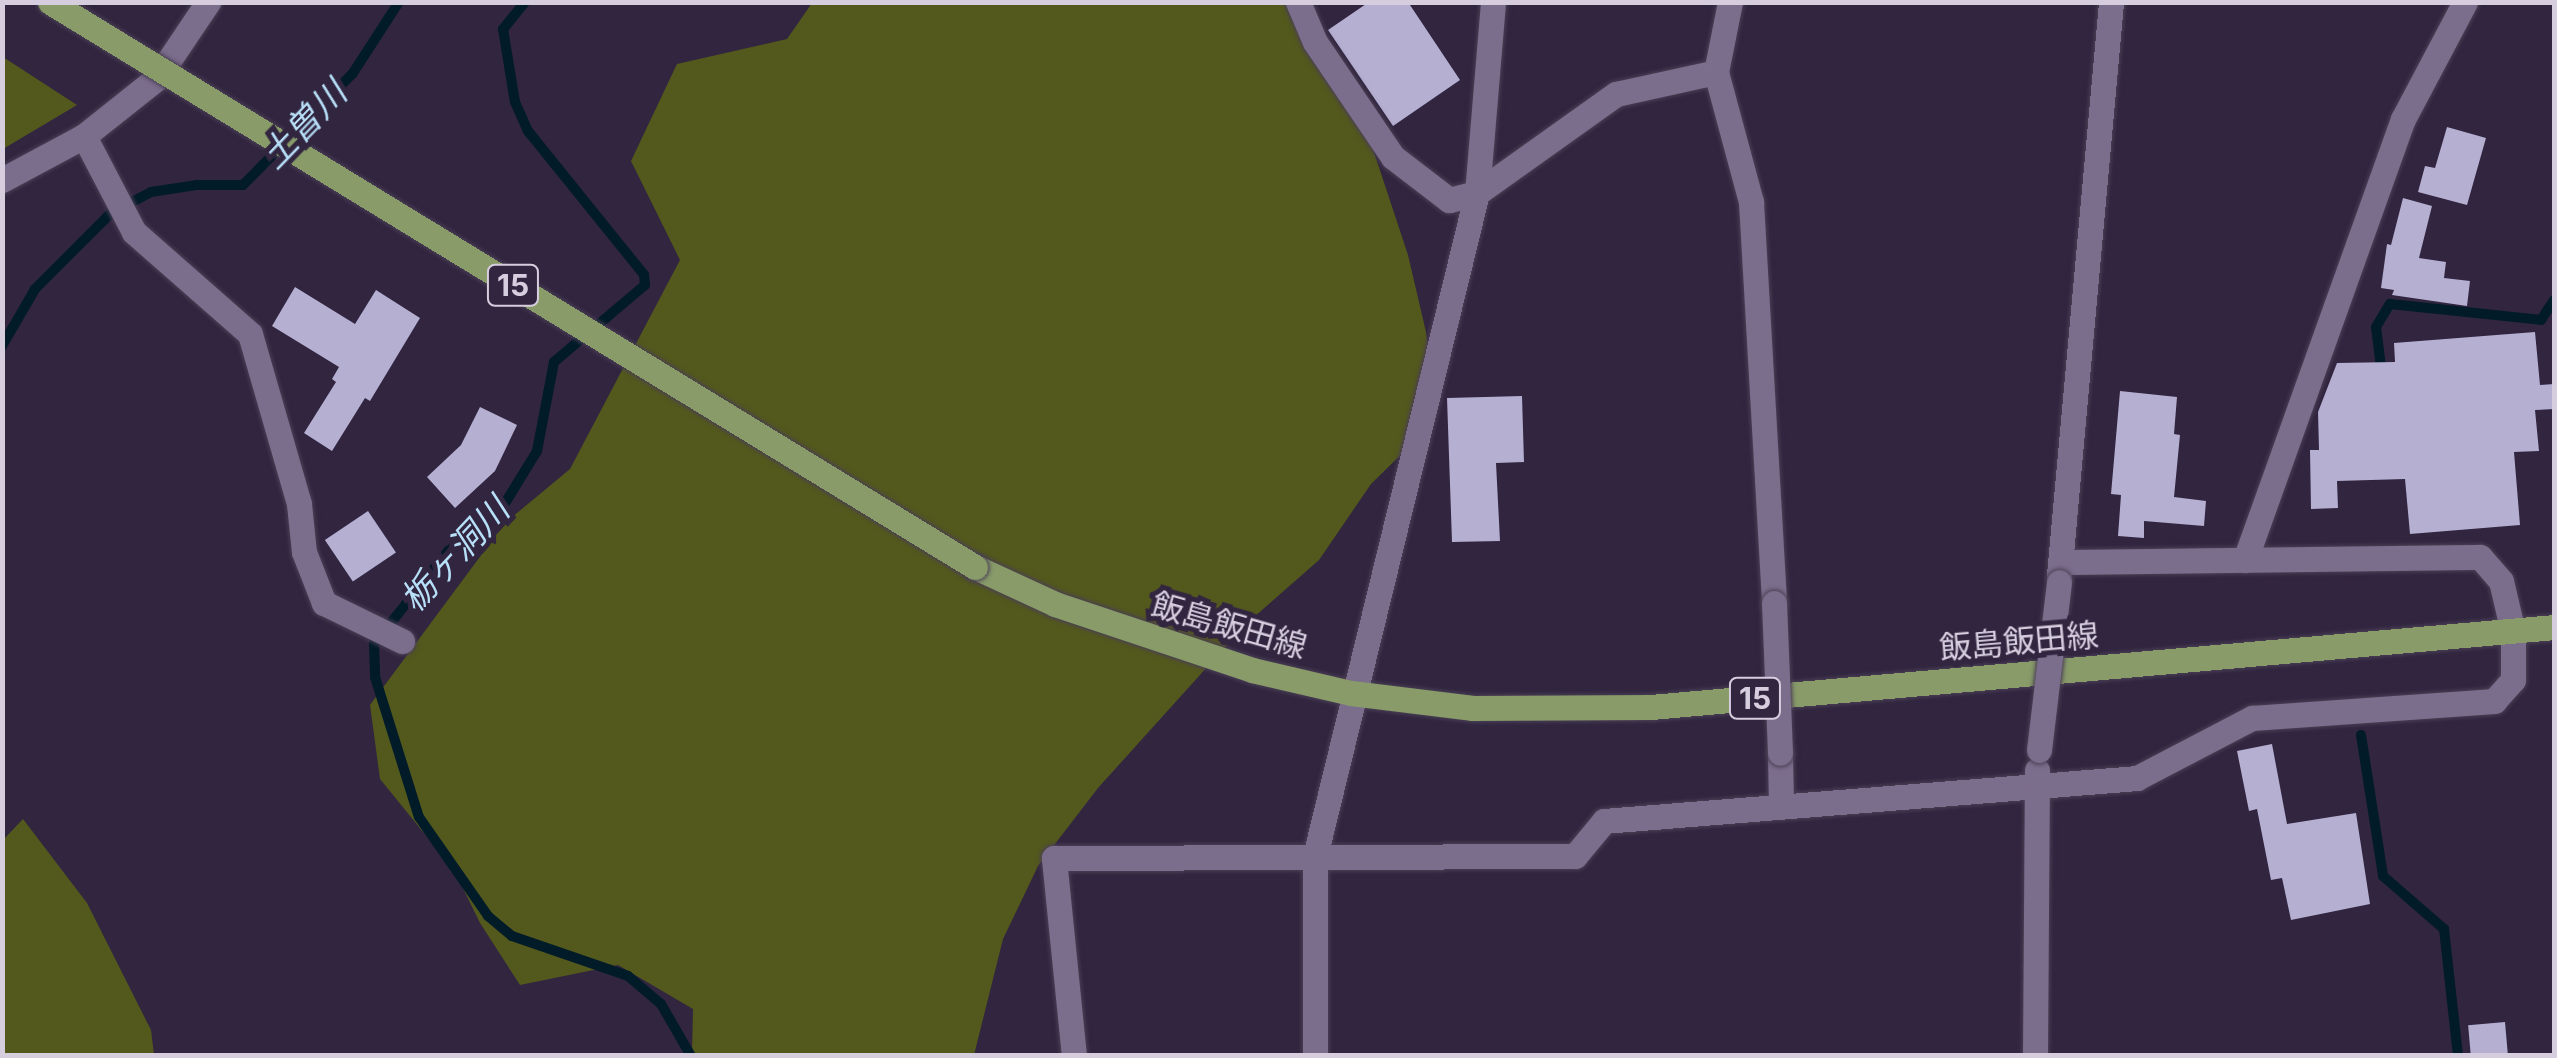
<!DOCTYPE html>
<meta charset="utf-8">
<style>
body{margin:0}
#map{position:relative;width:2557px;height:1058px;overflow:hidden;background:#31253f;font-family:Inter,"Noto Sans JP",sans-serif}
div>[style]{position:absolute}
.forest>*{inset:0;background:#53591c}
.stream>*{height:10px;margin:-5px;padding:0 5px;transform-origin:5px;border-radius:5px;background:#021b29}
.building>*{inset:0;background:#b5afd1;transform-origin:0 0}
.roads{filter:drop-shadow(0 0 2px #4a3f55) drop-shadow(0 0 2px #4a3f55)}
.minor>*{height:25px;margin:-12.5px;padding:0 12.5px;transform-origin:12.5px;border-radius:12.5px;background:#7b6e8c}
.major>*{height:25px;margin:-12.5px;padding:0 12.5px;transform-origin:12.5px;border-radius:12.5px;background:#889b69}
.bridges{filter:drop-shadow(0 0 2px #4a3f55) drop-shadow(0 0 2px #4a3f55)}
.minor-bridge>*{height:25px;margin:-12.5px;padding:0 12.5px;transform-origin:12.5px;border-radius:12.5px;background:#7b6e8c}
.major-bridge>*{height:25px;margin:-12.5px;padding:0 12.5px;transform-origin:12.5px;border-radius:12.5px;background:#889b69}
span{translate:-50% -50%;white-space:nowrap;text-align:center;line-height:1.15;-webkit-text-stroke:10px #31253f;paint-order:stroke}
.shield-label span{padding:2px 8px;background:#31253f;border:2px solid;border-radius:8px;-webkit-text-stroke-width:0}
.shield-label{font-size:30px;color:#d6cedf;font-weight:700}
.street-label{font-size:32px;color:#d6cedf}
.water-label{font-size:35px;color:#b8dff8;font-style:italic}
.frame{position:absolute;inset:0;border:5px solid #d6cedf;pointer-events:none}
</style>
<div id="map">
<div class="forest">
<div style="clip-path:polygon(812px 3px,1311px 3px,1363px 119px,1408px 255px,1426px 332px,1431px 373px,1422px 434px,1371px 484px,1319px 560px,1245px 625px,1098px 788px,1038px 866px,1003px 939px,974px 1055px,692px 1055px,693px 1009px,618px 965px,520px 985px,480px 923px,454px 870px,380px 779px,370px 705px,505px 523px,570px 469px,680px 260px,631px 161px,677px 64px,787px 39px)"></div>
<div style="clip-path:polygon(3px 57px,77px 105px,3px 149px)"></div>
<div style="clip-path:polygon(23px 819px,87px 903px,151px 1030px,154px 1055px,3px 1055px,3px 840px)"></div>
</div>
<div class="stream">
<div style="left:525px;top:2px;width:35px;rotate:129deg"></div>
<div style="left:503px;top:29px;width:74px;rotate:80.7deg"></div>
<div style="left:515px;top:102px;width:32px;rotate:66deg"></div>
<div style="left:528px;top:131px;width:185px;rotate:51.1deg"></div>
<div style="left:644px;top:275px;width:10px;rotate:84deg"></div>
<div style="left:645px;top:285px;width:119px;rotate:139.8deg"></div>
<div style="left:554px;top:362px;width:91px;rotate:100.8deg"></div>
<div style="left:537px;top:451px;width:79px;rotate:121.5deg"></div>
<div style="left:496px;top:518px;width:58px;rotate:145.5deg"></div>
<div style="left:448px;top:551px;width:119px;rotate:128.5deg"></div>
<div style="left:374px;top:644px;width:33px;rotate:88deg"></div>
<div style="left:375px;top:677px;width:147px;rotate:72.6deg"></div>
<div style="left:419px;top:817px;width:121px;rotate:55.1deg"></div>
<div style="left:488px;top:916px;width:31px;rotate:40deg"></div>
<div style="left:512px;top:936px;width:123px;rotate:19deg"></div>
<div style="left:628px;top:976px;width:43px;rotate:40.3deg"></div>
<div style="left:661px;top:1004px;width:60px;rotate:60deg"></div>
<div style="left:2px;top:346px;width:66px;rotate:-59.9deg"></div>
<div style="left:35px;top:289px;width:107px;rotate:-45deg"></div>
<div style="left:111px;top:213px;width:45px;rotate:-27.7deg"></div>
<div style="left:151px;top:192px;width:47px;rotate:-8.7deg"></div>
<div style="left:197px;top:185px;width:46px"></div>
<div style="left:243px;top:185px;width:157px;rotate:-45.5deg"></div>
<div style="left:353px;top:73px;width:85px;rotate:-57.1deg"></div>
<div style="left:2382px;top:375px;width:48px;rotate:-97.1deg"></div>
<div style="left:2376px;top:327px;width:27px;rotate:-59deg"></div>
<div style="left:2390px;top:304px;width:152px;rotate:6deg"></div>
<div style="left:2541px;top:320px;width:24px;rotate:-57deg"></div>
<div style="left:2361px;top:735px;width:143px;rotate:81.1deg"></div>
<div style="left:2383px;top:876px;width:81px;rotate:41deg"></div>
<div style="left:2444px;top:929px;width:128px;rotate:83.7deg"></div>
</div>
<div class="building">
<div style="clip-path:polygon(1369px 2px,1408px 2px,1460px 80px,1393px 126px,1328px 30px)"></div>
<div style="clip-path:polygon(2447px 127px,2486px 138px,2467px 205px,2418px 192px,2425px 166px,2435px 168px)"></div>
<div style="clip-path:polygon(2403px 198px,2432px 206px,2419px 258px,2446px 262px,2444px 278px,2470px 281px,2467px 306px,2392px 295px,2394px 290px,2381px 288px,2387px 244px,2391px 245px)"></div>
<div style="clip-path:polygon(295px 287px,355px 324px,376px 290px,420px 318px,370px 401px,365px 398px,332px 451px,304px 433px,336px 382px,332px 379px,339px 367px,272px 326px)"></div>
<div style="clip-path:polygon(2535px 332px,2540px 385px,2554px 384px,2554px 409px,2535px 410px,2539px 451px,2514px 452px,2520px 525px,2410px 534px,2405px 479px,2337px 481px,2338px 508px,2311px 509px,2310px 450px,2319px 450px,2318px 412px,2337px 363px,2395px 362px,2394px 343px)"></div>
<div style="clip-path:polygon(2120px 391px,2177px 397px,2174px 434px,2180px 435px,2174px 497px,2206px 501px,2204px 526px,2144px 521px,2144px 538px,2118px 536px,2121px 495px,2111px 494px)"></div>
<div style="clip-path:polygon(1522px 396px,1524px 462px,1496px 463px,1500px 541px,1452px 542px,1447px 398px)"></div>
<div style="clip-path:polygon(480px 407px,517px 425px,495px 471px,455px 508px,427px 477px,461px 445px)"></div>
<div style="left:368px;top:511px;width:50px;height:52px;rotate:56deg"></div>
<div style="clip-path:polygon(2272px 744px,2287px 824px,2356px 813px,2370px 904px,2291px 920px,2282px 878px,2271px 880px,2257px 809px,2249px 811px,2237px 751px)"></div>
<div style="left:2505px;top:1022px;width:34px;height:37px;rotate:85deg"></div>
</div>
<div class="roads">
<div class="minor">
<div style="left:1298px;top:2px;width:43px;rotate:67deg"></div>
<div style="left:1315px;top:42px;width:139px;rotate:55.9deg"></div>
<div style="left:1393px;top:157px;width:71px;rotate:37.5deg"></div>
<div style="left:1449px;top:200px;width:29px;rotate:-14deg"></div>
<div style="left:1477px;top:193px;width:171px;rotate:-35.5deg"></div>
<div style="left:1616px;top:94px;width:102px;rotate:-12.4deg"></div>
<div style="left:1730px;top:2px;width:71px;rotate:101.3deg"></div>
<div style="left:1716px;top:72px;width:135px;rotate:74.9deg"></div>
<div style="left:1751px;top:202px;width:402px;rotate:86.7deg"></div>
<div style="left:84px;top:136px;width:108px;rotate:62.5deg"></div>
<div style="left:134px;top:232px;width:154px;rotate:41.3deg"></div>
<div style="left:250px;top:334px;width:177px;rotate:73.9deg"></div>
<div style="left:299px;top:504px;width:48px;rotate:84.1deg"></div>
<div style="left:304px;top:552px;width:55px;rotate:68.6deg"></div>
<div style="left:324px;top:603px;width:87px;rotate:26deg"></div>
<div style="left:2px;top:180px;width:93px;rotate:-28.2deg"></div>
<div style="left:84px;top:136px;width:93px;rotate:-38.5deg"></div>
<div style="left:157px;top:78px;width:92px;rotate:-56.1deg"></div>
<div style="left:2245px;top:560px;width:468px;rotate:-70.3deg"></div>
<div style="left:2403px;top:119px;width:132px;rotate:-62.1deg"></div>
<div style="left:2059px;top:575px;width:575px;rotate:-84.81deg"></div>
<div style="left:1780px;top:753px;width:51px;rotate:88.9deg"></div>
<div style="left:1074px;top:1056px;width:199px;rotate:-95.8deg"></div>
<div style="left:1054px;top:858px;width:521px;rotate:-0.22deg"></div>
<div style="left:1575px;top:856px;width:45px;rotate:-50.4deg"></div>
<div style="left:1604px;top:821px;width:535px;rotate:-4.61deg"></div>
<div style="left:2137px;top:778px;width:130px;rotate:-27.6deg"></div>
<div style="left:2252px;top:718px;width:243px;rotate:-4deg"></div>
<div style="left:2494px;top:701px;width:28px;rotate:-48deg"></div>
<div style="left:2513px;top:680px;width:48px;rotate:-90deg"></div>
<div style="left:2513px;top:632px;width:52px;rotate:-103.2deg"></div>
<div style="left:2501px;top:581px;width:32px;rotate:-131deg"></div>
<div style="left:2480px;top:557px;width:420px;rotate:179.3deg"></div>
<div style="left:1315px;top:1056px;width:200px;rotate:-90deg"></div>
<div style="left:1315px;top:856px;width:683px;rotate:-76.27deg"></div>
<div style="left:1477px;top:193px;width:192px;rotate:-85.2deg"></div>
<div style="left:2035px;top:1056px;width:286px;rotate:-89.6deg"></div>
</div>
<div class="major">
<div style="left:975px;top:567px;width:88px;rotate:24.8deg"></div>
<div style="left:1055px;top:604px;width:208px;rotate:18.5deg"></div>
<div style="left:1252px;top:670px;width:102px;rotate:13.1deg"></div>
<div style="left:1351px;top:693px;width:123px;rotate:7deg"></div>
<div style="left:1473px;top:708px;width:178px;rotate:-0.3deg"></div>
<div style="left:1651px;top:707px;width:907px;rotate:-5.06deg"></div>
</div>
</div>
<div class="bridges">
<div class="minor-bridge">
<div style="left:1774px;top:603px;width:150px;rotate:87.7deg"></div>
<div style="left:2039px;top:750px;width:169px;rotate:-83.2deg"></div>
</div>
<div class="major-bridge">
<div style="left:50px;top:2px;width:1084px;rotate:31.42deg"></div>
</div>
</div>
<div class="shield-label">
<span style="left:513px;top:285px">15</span>
<span style="left:1755px;top:698px">15</span>
</div>
<div class="street-label">
<span style="left:1229px;top:626px;rotate:16deg">飯島飯田線</span>
<span style="left:2019px;top:642px;rotate:-5deg">飯島飯田線</span>
</div>
<div class="water-label">
<span style="left:303px;top:124px;rotate:-46deg">土曽川</span>
<span style="left:454px;top:554px;rotate:-47deg">栃ヶ洞川</span>
</div>
<div class="frame"></div>
</div>
